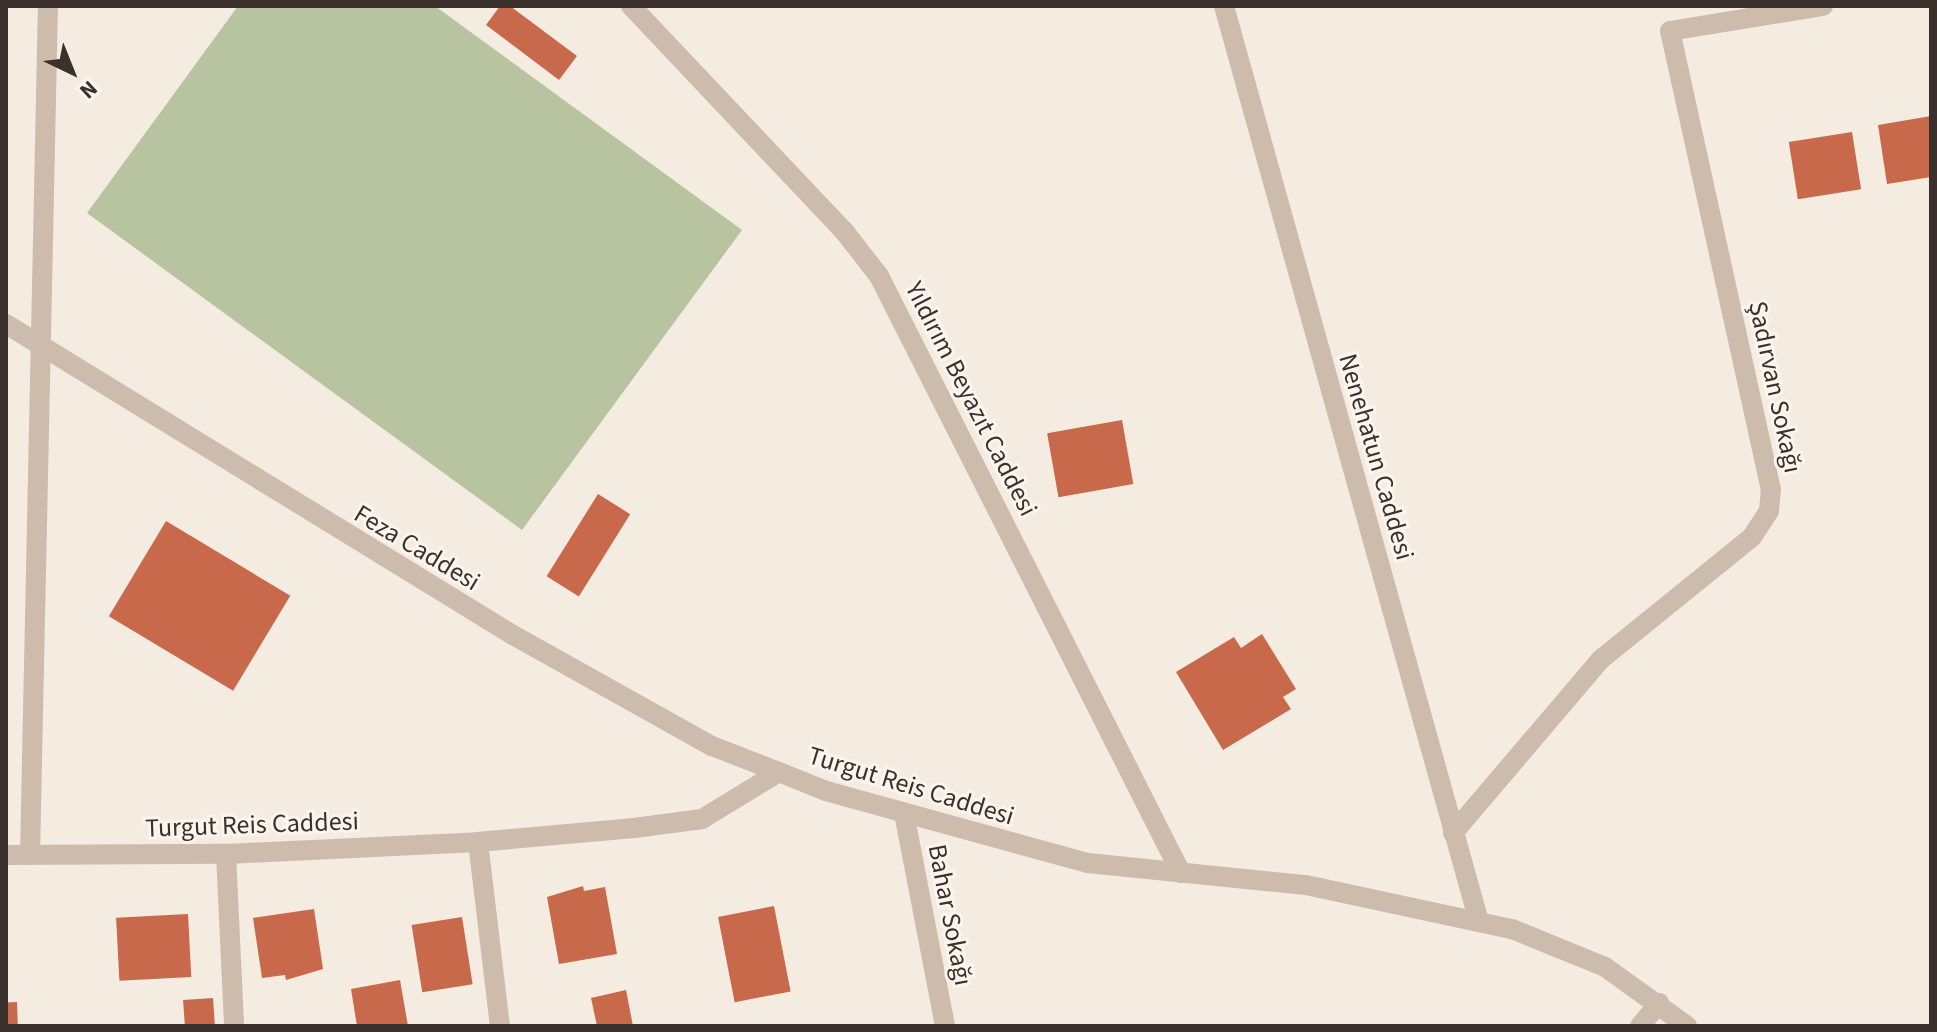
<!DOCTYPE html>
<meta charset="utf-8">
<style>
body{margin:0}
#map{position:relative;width:1937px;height:1032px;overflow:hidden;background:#f4ebe1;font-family:"Source Sans 3",sans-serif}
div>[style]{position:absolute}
.green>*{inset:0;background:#b8c4a0}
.building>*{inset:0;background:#c8694b;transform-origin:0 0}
.minor>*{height:20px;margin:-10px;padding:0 10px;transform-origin:10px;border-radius:10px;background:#cdbbac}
.tertiary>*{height:20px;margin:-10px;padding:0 10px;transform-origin:10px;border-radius:10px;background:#cdbbac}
span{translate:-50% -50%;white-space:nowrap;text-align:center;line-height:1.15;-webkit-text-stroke:6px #fbf5ee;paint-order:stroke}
.street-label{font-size:26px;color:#3b302b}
.frame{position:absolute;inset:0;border:8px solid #3b302b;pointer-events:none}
.north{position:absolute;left:32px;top:32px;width:80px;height:80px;-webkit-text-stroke:6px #fbf5ee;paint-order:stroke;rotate:137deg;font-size:22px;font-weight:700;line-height:32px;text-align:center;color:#3b302b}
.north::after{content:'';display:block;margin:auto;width:28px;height:36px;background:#3b302b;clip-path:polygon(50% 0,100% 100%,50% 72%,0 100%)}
</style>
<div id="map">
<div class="green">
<div style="clip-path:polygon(238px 6px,435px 6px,742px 230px,522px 530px,87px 213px)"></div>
</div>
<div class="building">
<div style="clip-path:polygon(500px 6px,510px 6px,577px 56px,559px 80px,486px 25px)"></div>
<div style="clip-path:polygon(1931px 116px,1931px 177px,1887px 184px,1878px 125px)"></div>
<div style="left:1852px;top:132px;width:58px;height:64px;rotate:81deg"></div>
<div style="left:1122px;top:420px;width:65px;height:76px;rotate:80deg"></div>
<div style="left:598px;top:494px;width:38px;height:97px;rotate:32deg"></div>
<div style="left:166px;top:521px;width:145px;height:111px;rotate:31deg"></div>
<div style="clip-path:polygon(1262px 634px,1296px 689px,1283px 697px,1291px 709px,1223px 750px,1176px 672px,1234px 637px,1241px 648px)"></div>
<div style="clip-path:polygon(583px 886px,584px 891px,605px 887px,617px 954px,559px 964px,547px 897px)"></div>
<div style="left:774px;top:906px;width:87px;height:57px;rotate:79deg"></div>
<div style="clip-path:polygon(314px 909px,323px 969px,286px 980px,285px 975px,262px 978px,253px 918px)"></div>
<div style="left:188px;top:914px;width:63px;height:72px;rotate:87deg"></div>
<div style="left:462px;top:917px;width:68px;height:51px;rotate:81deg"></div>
<div style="clip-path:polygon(400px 980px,408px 1026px,357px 1026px,351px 989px)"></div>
<div style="clip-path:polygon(626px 990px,633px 1026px,597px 1026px,591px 998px)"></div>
<div style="left:213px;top:998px;width:28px;height:30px;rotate:86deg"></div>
<div style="left:17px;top:1002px;width:24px;height:11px;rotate:88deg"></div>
</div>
<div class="minor">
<div style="left:904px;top:813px;width:217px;rotate:79.1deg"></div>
<div style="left:1453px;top:833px;width:227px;rotate:-49.6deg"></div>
<div style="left:1600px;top:660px;width:196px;rotate:-39deg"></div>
<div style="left:1752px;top:537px;width:31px;rotate:-57deg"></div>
<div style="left:1769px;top:511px;width:21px;rotate:-85deg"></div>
<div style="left:1771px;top:490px;width:470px;rotate:-102.4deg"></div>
<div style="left:1670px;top:31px;width:155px;rotate:-9.3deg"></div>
<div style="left:478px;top:842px;width:185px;rotate:83.2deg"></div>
<div style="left:226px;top:854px;width:172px;rotate:87.3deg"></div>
<div style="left:1640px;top:1026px;width:30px;rotate:-50deg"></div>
</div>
<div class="tertiary">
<div style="left:631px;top:6px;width:310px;rotate:46.6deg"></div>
<div style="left:844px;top:231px;width:57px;rotate:52.1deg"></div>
<div style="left:879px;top:276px;width:669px;rotate:63.17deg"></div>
<div style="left:1224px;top:6px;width:951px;rotate:74.44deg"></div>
<div style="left:6px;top:324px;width:595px;rotate:31.53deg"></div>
<div style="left:513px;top:635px;width:228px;rotate:29.2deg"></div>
<div style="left:712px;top:746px;width:72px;rotate:21.2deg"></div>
<div style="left:6px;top:855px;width:220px;rotate:-0.3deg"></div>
<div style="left:226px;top:854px;width:252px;rotate:-2.7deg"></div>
<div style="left:478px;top:842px;width:157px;rotate:-5.1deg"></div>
<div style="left:634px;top:828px;width:69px;rotate:-7.5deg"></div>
<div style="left:702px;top:819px;width:90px;rotate:-31.4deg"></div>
<div style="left:779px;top:772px;width:51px;rotate:22deg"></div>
<div style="left:826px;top:791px;width:272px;rotate:15.4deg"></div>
<div style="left:1088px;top:863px;width:219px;rotate:5.8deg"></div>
<div style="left:1306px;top:885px;width:211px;rotate:12.1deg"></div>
<div style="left:1512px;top:929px;width:100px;rotate:22.2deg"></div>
<div style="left:1605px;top:967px;width:101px;rotate:35.7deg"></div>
<div style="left:30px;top:855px;width:849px;rotate:-88.79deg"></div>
</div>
<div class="street-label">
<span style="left:1775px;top:387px;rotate:78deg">Şadırvan Sokağı</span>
<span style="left:971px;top:399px;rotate:63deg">Yıldırım Beyazıt Caddesi</span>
<span style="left:1376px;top:457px;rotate:74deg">Nenehatun Caddesi</span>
<span style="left:417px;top:548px;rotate:31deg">Feza Caddesi</span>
<span style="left:911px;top:786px;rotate:17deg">Turgut Reis Caddesi</span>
<span style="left:252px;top:825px;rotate:-2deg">Turgut Reis Caddesi</span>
<span style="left:950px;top:915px;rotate:79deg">Bahar Sokağı</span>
</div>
<div class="frame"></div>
<div class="north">N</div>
</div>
